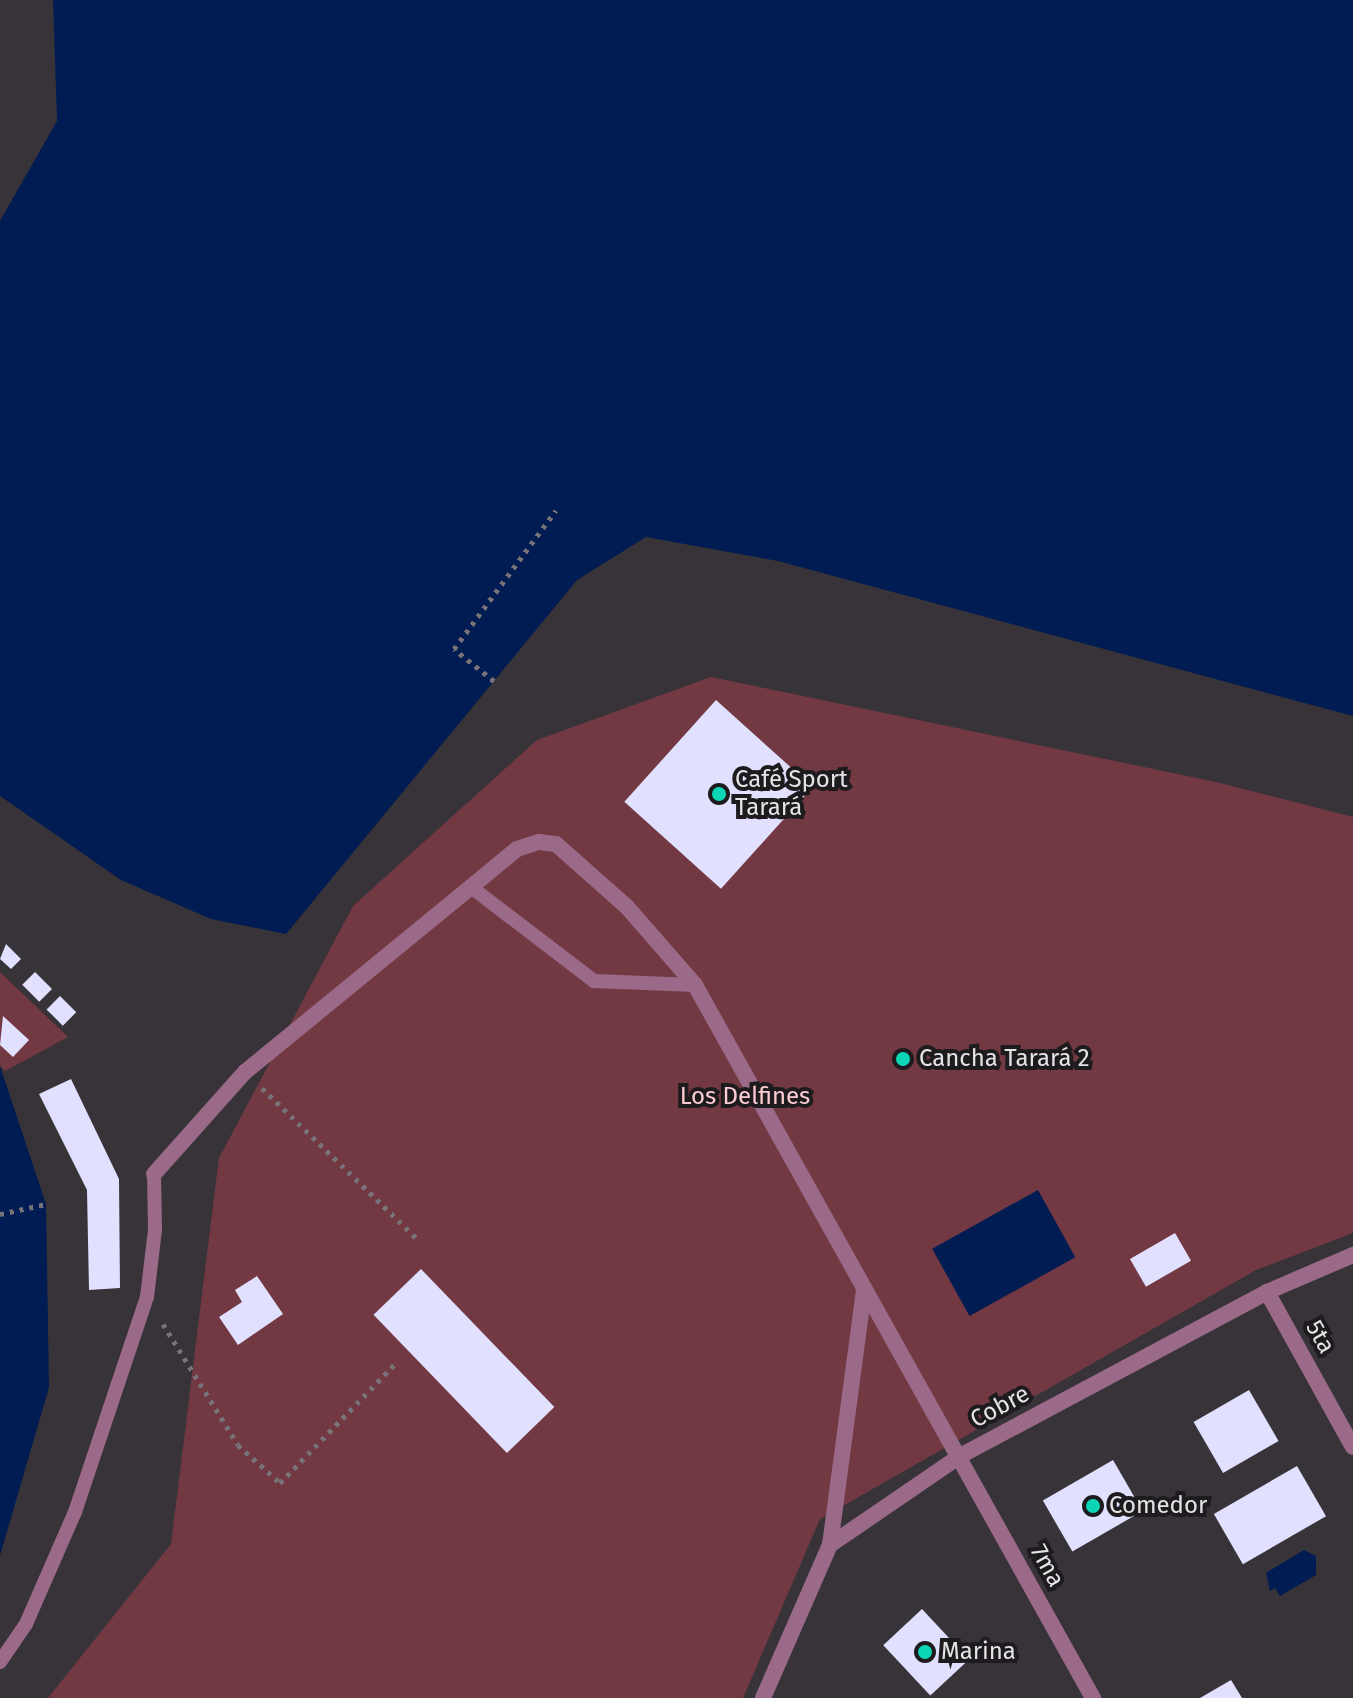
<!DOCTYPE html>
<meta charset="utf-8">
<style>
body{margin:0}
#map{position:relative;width:1353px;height:1698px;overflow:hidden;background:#373339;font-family:"Fira Sans",sans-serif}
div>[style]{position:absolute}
.green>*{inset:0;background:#733943}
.water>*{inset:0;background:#001c52;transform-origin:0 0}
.pier>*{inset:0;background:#373339}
.building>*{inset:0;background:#e1e0ff;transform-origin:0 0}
.path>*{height:5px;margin-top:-2.5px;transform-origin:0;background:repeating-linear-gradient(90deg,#777378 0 4px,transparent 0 10px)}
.service>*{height:14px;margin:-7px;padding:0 7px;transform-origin:7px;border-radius:7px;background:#9b6a88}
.minor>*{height:16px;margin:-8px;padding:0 8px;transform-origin:8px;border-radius:8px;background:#9b6a88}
.dots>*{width:22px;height:22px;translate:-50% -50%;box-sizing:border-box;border:4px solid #1d1b1e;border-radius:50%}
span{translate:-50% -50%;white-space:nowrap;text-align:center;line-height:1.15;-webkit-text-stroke:8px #1d1b1e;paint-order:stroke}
.poi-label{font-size:24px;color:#e6e3e7}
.left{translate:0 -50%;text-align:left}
.park-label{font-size:24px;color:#fcccd2}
.street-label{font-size:24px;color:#e6e3e7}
</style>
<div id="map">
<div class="green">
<div style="clip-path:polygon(711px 677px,1216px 782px,1353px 817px,1353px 1233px,1256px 1270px,820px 1519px,743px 1698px,48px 1698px,171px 1544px,219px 1158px,353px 906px,537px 740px)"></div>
<div style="clip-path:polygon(0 972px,68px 1037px,5px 1071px,0 1066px)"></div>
</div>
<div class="water">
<div style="clip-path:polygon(53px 0,1353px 0,1353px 716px,778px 561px,646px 537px,577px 580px,286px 934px,211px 919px,121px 880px,0 796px,0 221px,57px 121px)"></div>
<div style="clip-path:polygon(0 1066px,46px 1204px,49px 1388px,0 1556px)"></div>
<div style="left:1038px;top:1190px;width:77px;height:121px;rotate:61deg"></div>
<div style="clip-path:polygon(1304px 1550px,1316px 1556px,1316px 1575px,1280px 1596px,1275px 1588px,1270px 1591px,1266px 1573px)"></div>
</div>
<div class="pier">
<div style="clip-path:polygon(49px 1388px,53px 1389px,0 1560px,0 1556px)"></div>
</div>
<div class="building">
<div style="left:716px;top:700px;width:130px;height:137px;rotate:42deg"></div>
<div style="clip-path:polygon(6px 944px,21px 959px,11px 969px,0 959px)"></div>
<div style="left:35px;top:972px;width:24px;height:18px;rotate:45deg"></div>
<div style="left:60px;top:996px;width:23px;height:19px;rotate:45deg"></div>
<div style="clip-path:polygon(3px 1016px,29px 1040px,13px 1057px,0 1045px)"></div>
<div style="clip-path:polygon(71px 1079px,119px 1179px,120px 1288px,89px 1290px,87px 1190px,39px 1094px)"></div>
<div style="left:1175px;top:1233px;width:32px;height:52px;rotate:60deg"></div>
<div style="left:421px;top:1269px;width:192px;height:66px;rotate:46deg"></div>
<div style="clip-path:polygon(257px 1276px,283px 1314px,238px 1345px,219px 1317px,242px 1302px,235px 1290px)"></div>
<div style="left:1249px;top:1390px;width:59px;height:64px;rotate:60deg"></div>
<div style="left:1113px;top:1460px;width:59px;height:81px;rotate:60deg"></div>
<div style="left:1297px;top:1466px;width:58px;height:96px;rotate:60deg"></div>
<div style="left:922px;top:1609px;width:69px;height:53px;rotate:47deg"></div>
<div style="clip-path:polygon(1231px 1680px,1242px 1698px,1200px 1698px)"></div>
</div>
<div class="path">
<div style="left:494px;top:681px;width:51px;rotate:-141.3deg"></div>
<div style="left:454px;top:649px;width:172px;rotate:-53.7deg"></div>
<div style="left:262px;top:1088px;width:215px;rotate:44.2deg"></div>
<div style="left:0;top:1214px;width:47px;rotate:-12.3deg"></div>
<div style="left:163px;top:1324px;width:142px;rotate:58.2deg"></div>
<div style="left:238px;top:1445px;width:57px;rotate:42.1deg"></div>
<div style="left:280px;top:1483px;width:164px;rotate:-46deg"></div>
</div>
<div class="service">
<div style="left:471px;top:887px;width:155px;rotate:37.4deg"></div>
<div style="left:594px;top:981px;width:101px;rotate:2.3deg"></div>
<div style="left:0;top:1662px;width:46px;rotate:-55.6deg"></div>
<div style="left:26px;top:1624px;width:122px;rotate:-66.4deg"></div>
<div style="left:75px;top:1512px;width:227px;rotate:-71.5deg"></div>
<div style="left:147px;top:1297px;width:67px;rotate:-83.2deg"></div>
<div style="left:155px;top:1230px;width:56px;rotate:-91deg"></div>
</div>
<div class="minor">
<div style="left:154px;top:1174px;width:137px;rotate:-48.3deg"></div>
<div style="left:245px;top:1072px;width:292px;rotate:-39.3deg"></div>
<div style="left:471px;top:887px;width:60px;rotate:-39.6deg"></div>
<div style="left:517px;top:849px;width:23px;rotate:-18deg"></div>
<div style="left:539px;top:842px;width:17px;rotate:7deg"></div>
<div style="left:556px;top:844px;width:95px;rotate:41.6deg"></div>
<div style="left:627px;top:907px;width:103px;rotate:48.9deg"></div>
<div style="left:695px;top:985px;width:817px;rotate:60.83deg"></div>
<div style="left:1267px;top:1292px;width:177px;rotate:61deg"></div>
<div style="left:830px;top:1545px;width:257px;rotate:-82.4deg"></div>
<div style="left:763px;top:1698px;width:167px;rotate:-66.4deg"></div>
<div style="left:830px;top:1545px;width:158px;rotate:-34.4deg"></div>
<div style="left:960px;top:1456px;width:348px;rotate:-28.1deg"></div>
<div style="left:1267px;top:1292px;width:94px;rotate:-23.3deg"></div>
</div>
<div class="dots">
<div style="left:719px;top:794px;background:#0cd5b5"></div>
<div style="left:903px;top:1059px;background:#0cd5b5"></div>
<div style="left:1093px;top:1506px;background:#0cd5b5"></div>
<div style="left:925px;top:1652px;background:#0cd5b5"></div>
</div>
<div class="poi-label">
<span class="left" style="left:735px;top:794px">Café Sport<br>Tarará</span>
<span class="left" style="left:919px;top:1059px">Cancha Tarará 2</span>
<span class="left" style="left:1109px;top:1506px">Comedor</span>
<span class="left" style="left:941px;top:1652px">Marina</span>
</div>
<div class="park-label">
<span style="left:745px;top:1097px">Los Delfines</span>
</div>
<div class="street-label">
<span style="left:1320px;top:1337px;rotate:61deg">5ta</span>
<span style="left:1000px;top:1407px;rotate:-28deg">Cobre</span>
<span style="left:1047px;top:1566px;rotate:61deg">7ma</span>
</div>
</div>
